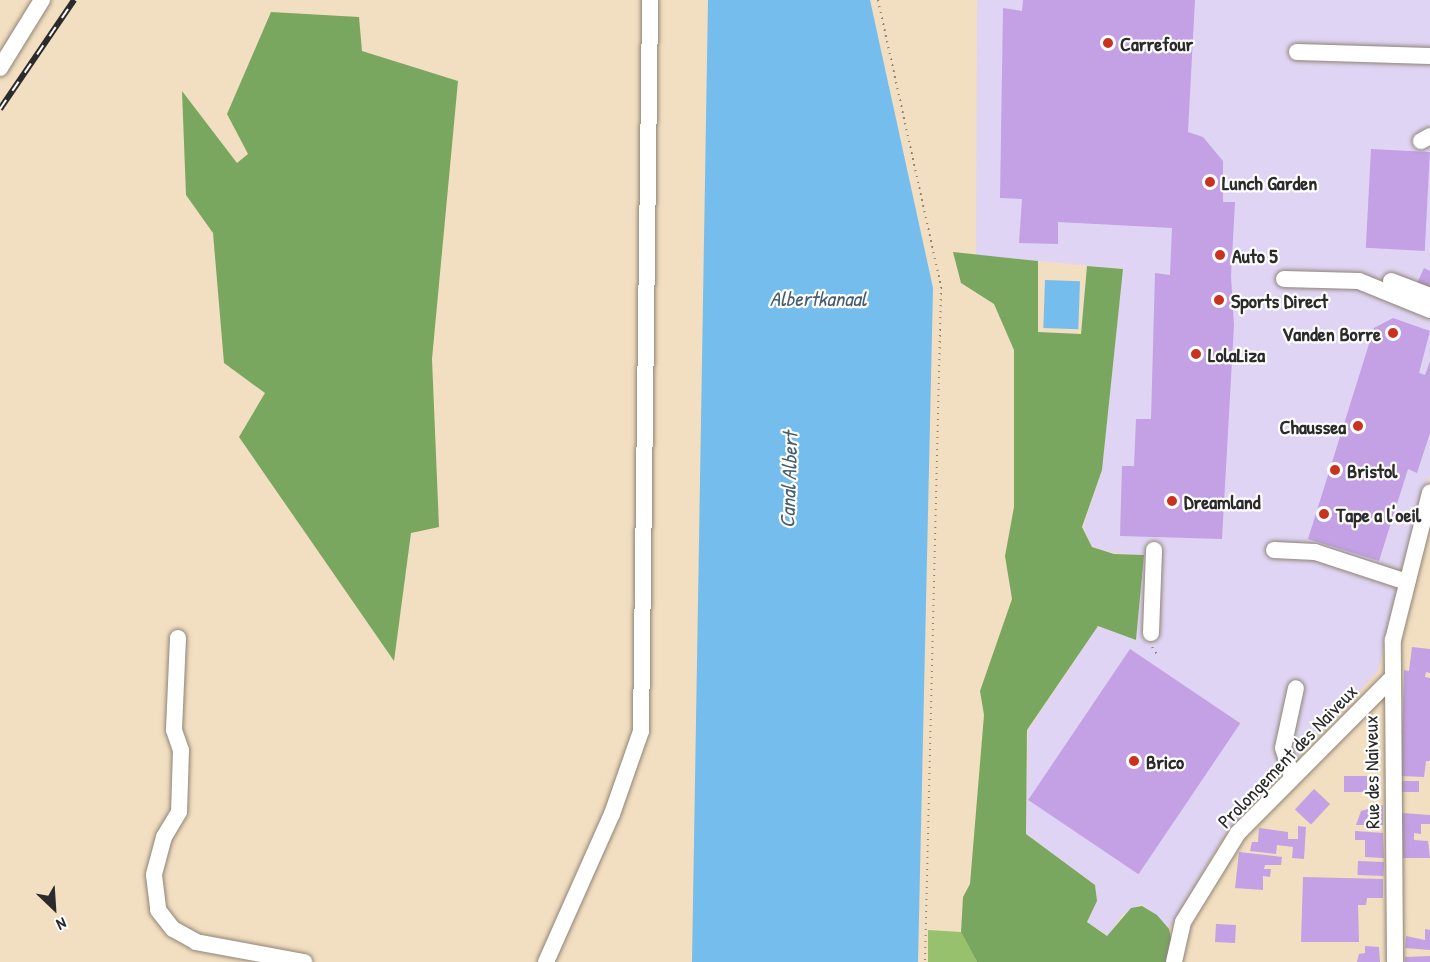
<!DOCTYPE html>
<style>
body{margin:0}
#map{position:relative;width:1430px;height:962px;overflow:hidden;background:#f2dec0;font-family:"Patrick Hand",sans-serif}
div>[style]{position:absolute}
.built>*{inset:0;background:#e0d4f4}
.green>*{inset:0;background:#98c16d}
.forest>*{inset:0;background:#7aa760}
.water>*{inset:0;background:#75bded;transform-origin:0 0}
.building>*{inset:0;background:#c3a1e4;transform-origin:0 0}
.path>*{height:2px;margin-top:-1px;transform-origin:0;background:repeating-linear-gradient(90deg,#8e8476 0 1.5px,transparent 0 6px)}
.roads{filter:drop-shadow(0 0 2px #8e8476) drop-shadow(0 0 2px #8e8476)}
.minor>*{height:16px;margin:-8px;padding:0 8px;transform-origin:8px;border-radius:8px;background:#fff}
.rail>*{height:6px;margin-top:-3px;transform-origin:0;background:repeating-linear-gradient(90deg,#fff 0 11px,#2b2b2b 0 22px);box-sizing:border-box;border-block:2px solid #2b2b2b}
.dots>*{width:16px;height:16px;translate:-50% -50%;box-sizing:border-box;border:3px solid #fff;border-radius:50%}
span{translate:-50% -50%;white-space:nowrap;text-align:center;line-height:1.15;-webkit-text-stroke:4.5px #fff;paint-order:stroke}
.poi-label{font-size:20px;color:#2b2b2b;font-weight:700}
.left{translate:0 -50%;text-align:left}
.right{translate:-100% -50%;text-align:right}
.street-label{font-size:20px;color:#2b2b2b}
.water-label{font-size:21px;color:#455e6f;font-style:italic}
.north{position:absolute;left:24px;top:878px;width:60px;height:60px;-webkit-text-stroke:4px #fff;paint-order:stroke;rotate:155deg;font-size:16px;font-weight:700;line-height:24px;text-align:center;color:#2b2b2b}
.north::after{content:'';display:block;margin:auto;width:21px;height:27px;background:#2b2b2b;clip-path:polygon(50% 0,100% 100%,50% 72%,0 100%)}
</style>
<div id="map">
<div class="built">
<div style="clip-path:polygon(977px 0,1430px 0,1430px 474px,1404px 561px,1378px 671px,1225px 835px,1169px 929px,1142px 904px,1122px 915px,1108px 936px,1087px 922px,1097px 901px,1095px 885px,1026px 834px,1028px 730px,1098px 626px,1136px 640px,1144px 555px,1114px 553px,1092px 547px,1083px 527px,1102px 470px,1123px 269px,976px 255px)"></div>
</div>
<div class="green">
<div style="clip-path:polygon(928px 930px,961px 932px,977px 962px,928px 962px)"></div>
</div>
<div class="forest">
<div style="clip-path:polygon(271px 12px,359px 17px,362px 51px,458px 81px,432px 359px,439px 527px,411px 533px,394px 661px,239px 437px,265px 393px,224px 363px,213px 233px,186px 195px,182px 91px,237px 163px,248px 154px,227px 114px)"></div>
<div style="clip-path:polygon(953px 252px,1038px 261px,1038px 332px,1081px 334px,1087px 266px,1123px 269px,1102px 470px,1082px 527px,1092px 547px,1114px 554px,1144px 555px,1136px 640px,1098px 626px,1027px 730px,1026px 834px,1095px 885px,1097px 901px,1087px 922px,1107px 936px,1131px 908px,1142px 906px,1157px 915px,1169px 929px,1172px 942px,1167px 962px,977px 962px,961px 932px,963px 897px,970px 884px,984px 715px,980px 691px,1012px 599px,1005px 556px,1014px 507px,1014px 350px,994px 304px,961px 283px)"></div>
</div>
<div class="water">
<div style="clip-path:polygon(708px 0,870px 0,933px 288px,918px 962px,692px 962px)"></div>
<div style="left:1045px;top:280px;width:35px;height:48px;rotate:2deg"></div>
</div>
<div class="building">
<div style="clip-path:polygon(1023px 0,1195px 0,1188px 132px,1203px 137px,1223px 161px,1223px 202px,1235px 202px,1231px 276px,1234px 325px,1222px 539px,1120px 536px,1122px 466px,1134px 466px,1136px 419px,1151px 419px,1155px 273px,1170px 275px,1172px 228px,1058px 222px,1058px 244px,1019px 243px,1022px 199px,1000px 198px,1003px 8px,1022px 11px)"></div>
<div style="left:1371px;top:149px;width:59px;height:99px;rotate:3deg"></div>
<div style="clip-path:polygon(1424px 268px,1430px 271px,1430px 303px,1411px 296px)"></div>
<div style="clip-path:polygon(1393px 318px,1430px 331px,1419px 373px,1425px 375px,1430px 361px,1430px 433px,1417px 473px,1408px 469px,1379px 561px,1308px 539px,1374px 328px)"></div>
<div style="clip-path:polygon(1412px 647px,1430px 649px,1430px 673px,1426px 672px,1425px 677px,1430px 678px,1430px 761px,1426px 761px,1424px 777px,1401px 776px,1404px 670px,1409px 671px)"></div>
<div style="left:1130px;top:649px;width:133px;height:182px;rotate:34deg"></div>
<div style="left:1367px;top:776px;width:16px;height:23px;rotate:90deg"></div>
<div style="left:1401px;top:781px;width:18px;height:11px"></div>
<div style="left:1314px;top:789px;width:22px;height:28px;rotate:43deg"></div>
<div style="clip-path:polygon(1383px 805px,1383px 825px,1356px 825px,1361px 811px)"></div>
<div style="clip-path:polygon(1402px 813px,1430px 815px,1430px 824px,1421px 824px,1421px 834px,1414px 833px,1414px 840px,1428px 841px,1430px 858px,1403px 858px)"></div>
<div style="clip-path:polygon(1298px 826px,1306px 827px,1304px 859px,1292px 858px,1293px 847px,1277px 845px,1276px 854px,1250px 851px,1252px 842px,1258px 842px,1259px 828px,1288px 832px,1288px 839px,1298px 839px)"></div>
<div style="clip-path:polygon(1355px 831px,1383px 833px,1384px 858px,1365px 857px,1365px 840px,1355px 840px)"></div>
<div style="clip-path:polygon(1239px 852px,1282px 857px,1281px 865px,1265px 865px,1264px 869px,1271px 869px,1270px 877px,1263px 876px,1263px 890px,1235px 888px)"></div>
<div style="left:1358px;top:861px;width:26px;height:14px;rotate:2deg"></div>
<div style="clip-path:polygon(1303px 877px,1383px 879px,1383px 898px,1367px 898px,1366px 905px,1358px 905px,1359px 942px,1301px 942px)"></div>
<div style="left:1216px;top:924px;width:20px;height:18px;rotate:3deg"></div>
<div style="clip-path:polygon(1425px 929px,1430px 930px,1430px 950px,1405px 948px,1406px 936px,1425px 940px)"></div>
<div style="clip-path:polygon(1365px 946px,1379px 947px,1380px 962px,1357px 962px,1359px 954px,1365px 953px)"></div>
<div style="clip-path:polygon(1430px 956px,1430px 962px,1405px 962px,1405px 957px)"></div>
</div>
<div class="path">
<div style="left:878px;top:0;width:294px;rotate:77.6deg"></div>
<div style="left:941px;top:287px;width:675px;rotate:91.36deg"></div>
<div style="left:1152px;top:647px;width:11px;rotate:56deg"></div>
</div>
<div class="roads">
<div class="minor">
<div style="left:1297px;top:52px;width:133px;rotate:1.7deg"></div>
<div style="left:0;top:68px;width:80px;rotate:-58.3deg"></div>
<div style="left:1421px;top:141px;width:10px;rotate:-29deg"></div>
<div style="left:1284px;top:279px;width:75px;rotate:1.5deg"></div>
<div style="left:1359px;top:281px;width:77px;rotate:22.2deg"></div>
<div style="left:1391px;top:281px;width:42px;rotate:21deg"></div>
<div style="left:1274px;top:550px;width:41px;rotate:2.8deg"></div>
<div style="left:1315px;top:552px;width:97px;rotate:18.1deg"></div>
<div style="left:1151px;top:633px;width:83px;rotate:-87.9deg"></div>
<div style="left:178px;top:638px;width:92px;rotate:92.5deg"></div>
<div style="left:174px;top:730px;width:21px;rotate:71deg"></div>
<div style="left:181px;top:750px;width:62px;rotate:91.8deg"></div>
<div style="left:179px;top:812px;width:29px;rotate:121deg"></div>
<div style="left:164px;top:837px;width:39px;rotate:105deg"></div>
<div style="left:154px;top:875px;width:35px;rotate:83deg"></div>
<div style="left:158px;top:910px;width:24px;rotate:52deg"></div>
<div style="left:173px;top:929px;width:26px;rotate:29deg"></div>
<div style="left:196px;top:942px;width:110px;rotate:10.5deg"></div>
<div style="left:1292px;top:777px;width:30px;rotate:-107deg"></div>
<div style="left:1283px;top:748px;width:61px;rotate:-77.8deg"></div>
<div style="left:546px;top:962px;width:162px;rotate:-66deg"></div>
<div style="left:612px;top:814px;width:88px;rotate:-70.7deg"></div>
<div style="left:641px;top:731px;width:731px;rotate:-89.29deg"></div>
<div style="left:1174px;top:962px;width:41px;rotate:-77.3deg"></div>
<div style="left:1183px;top:922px;width:105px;rotate:-58.3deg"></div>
<div style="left:1238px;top:833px;width:216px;rotate:-45.2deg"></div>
<div style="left:1395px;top:962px;width:322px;rotate:-90.4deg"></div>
<div style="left:1393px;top:640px;width:152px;rotate:-75.9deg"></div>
</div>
</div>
<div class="rail">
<div style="left:0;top:109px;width:132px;rotate:-55.8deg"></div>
</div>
<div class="dots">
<div style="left:1108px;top:43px;background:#c8321e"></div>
<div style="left:1210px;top:182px;background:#c8321e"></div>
<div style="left:1220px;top:255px;background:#c8321e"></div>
<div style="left:1219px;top:300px;background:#c8321e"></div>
<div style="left:1393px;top:333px;background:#c8321e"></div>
<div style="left:1196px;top:354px;background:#c8321e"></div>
<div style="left:1358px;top:426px;background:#c8321e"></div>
<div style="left:1335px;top:470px;background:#c8321e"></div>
<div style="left:1172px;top:501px;background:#c8321e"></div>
<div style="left:1324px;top:514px;background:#c8321e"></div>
<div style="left:1134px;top:761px;background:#c8321e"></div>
</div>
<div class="poi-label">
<span class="left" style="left:1120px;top:43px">Carrefour</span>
<span class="left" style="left:1222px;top:182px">Lunch Garden</span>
<span class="left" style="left:1232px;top:255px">Auto 5</span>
<span class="left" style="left:1231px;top:300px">Sports Direct</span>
<span class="right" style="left:1381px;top:333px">Vanden Borre</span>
<span class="left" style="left:1208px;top:354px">LolaLiza</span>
<span class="right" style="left:1346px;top:426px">Chaussea</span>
<span class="left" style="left:1347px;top:470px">Bristol</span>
<span class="left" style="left:1184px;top:501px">Dreamland</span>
<span class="left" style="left:1336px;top:514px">Tape a l'oeil</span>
<span class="left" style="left:1146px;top:761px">Brico</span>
</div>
<div class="street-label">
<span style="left:1287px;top:756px;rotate:-46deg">Prolongement des Naiveux</span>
<span style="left:1371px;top:772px;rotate:-91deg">Rue des Naiveux</span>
</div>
<div class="water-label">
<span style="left:818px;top:299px">Albertkanaal</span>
<span style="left:789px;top:480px;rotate:-88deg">Canal Albert</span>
</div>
<div class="north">N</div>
</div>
